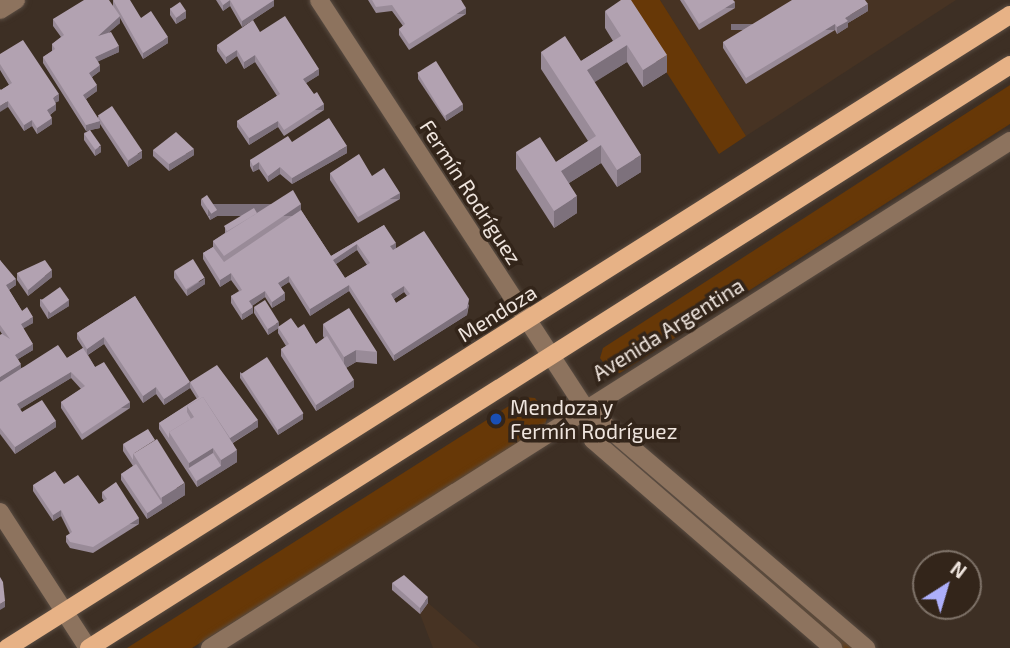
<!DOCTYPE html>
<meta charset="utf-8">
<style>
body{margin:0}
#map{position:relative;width:1010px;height:648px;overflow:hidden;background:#3d2f24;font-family:"Exo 2",sans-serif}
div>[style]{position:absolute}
.built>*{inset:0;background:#473323}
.green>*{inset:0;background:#673807;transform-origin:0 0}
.roads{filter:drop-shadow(0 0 2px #594c42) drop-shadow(0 0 2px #594c42)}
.minor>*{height:18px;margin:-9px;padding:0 9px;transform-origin:9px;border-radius:9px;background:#8d735e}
.major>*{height:18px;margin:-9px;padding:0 9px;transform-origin:9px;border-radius:9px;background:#e7b286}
.wall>*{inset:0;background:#998b98}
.shaded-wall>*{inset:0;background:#7d717c;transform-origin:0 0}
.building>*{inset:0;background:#b2a2b1;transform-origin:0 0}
.dots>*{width:19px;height:19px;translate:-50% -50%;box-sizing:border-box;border:4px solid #33251a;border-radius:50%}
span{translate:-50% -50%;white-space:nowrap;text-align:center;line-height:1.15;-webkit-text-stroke:7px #33251a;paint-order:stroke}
.street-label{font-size:21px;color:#efe5de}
.poi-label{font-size:21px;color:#efe5de}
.left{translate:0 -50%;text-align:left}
.north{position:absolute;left:912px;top:550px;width:70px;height:70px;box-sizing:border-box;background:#33251a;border:2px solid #7e7268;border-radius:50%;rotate:37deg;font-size:19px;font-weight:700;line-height:28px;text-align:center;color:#efe5de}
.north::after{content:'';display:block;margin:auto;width:24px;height:32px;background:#adaffb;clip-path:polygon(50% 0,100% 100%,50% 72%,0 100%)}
</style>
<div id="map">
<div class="built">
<div style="clip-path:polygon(660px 0,956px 0,746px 136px)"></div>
<div style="clip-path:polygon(404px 582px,480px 648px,433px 648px,420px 614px,392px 590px)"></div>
</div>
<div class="green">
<div style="clip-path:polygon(620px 0,660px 0,746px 136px,719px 154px)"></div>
<div style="clip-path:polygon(1010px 85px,1010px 124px,620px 373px,610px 372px,600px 358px,603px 348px)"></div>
<div style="clip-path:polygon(523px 397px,535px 398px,548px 415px,544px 428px,192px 648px,127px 648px)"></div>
<div style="left:618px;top:440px;width:318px;height:11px;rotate:41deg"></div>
</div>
<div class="roads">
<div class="minor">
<div style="left:319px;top:0;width:487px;rotate:56.9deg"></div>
<div style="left:585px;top:408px;width:33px;rotate:76deg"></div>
<div style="left:593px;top:440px;width:318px;rotate:40.9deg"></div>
<div style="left:0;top:10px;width:19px;rotate:-32deg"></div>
<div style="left:585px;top:408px;width:370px;rotate:40.5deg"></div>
<div style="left:0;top:512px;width:162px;rotate:57.1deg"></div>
<div style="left:210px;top:648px;width:947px;rotate:-32.36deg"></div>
</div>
<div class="major">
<div style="left:7px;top:648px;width:1186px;rotate:-32.26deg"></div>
<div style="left:89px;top:648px;width:1090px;rotate:-32.33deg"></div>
</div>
</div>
<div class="wall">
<div style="clip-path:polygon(113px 0,141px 18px,168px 43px,143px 59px,120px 18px,120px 23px,109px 32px,119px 52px,98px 61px,100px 71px,92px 77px,97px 91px,86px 99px,98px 120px,98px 116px,142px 158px,128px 167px,100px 124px,100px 128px,90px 130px,101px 152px,95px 156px,84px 140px,84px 133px,90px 130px,86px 131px,43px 63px,43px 57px,52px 51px,52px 44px,61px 37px,53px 26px,53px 19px,113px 7px)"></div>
<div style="clip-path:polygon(216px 0,274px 0,274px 6px,242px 27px,230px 6px,223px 11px)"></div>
<div style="clip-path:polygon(368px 0,461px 0,466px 14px,409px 50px,399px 35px,399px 29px,403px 26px,392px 11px,376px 13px)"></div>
<div style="clip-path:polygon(680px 0,733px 0,735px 8px,699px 30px)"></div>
<div style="clip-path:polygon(170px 8px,186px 18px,176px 24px,170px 15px)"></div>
<div style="clip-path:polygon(605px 11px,667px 72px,643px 87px,627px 62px,594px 82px,641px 172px,617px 187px,601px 163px,569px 183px,577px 213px,554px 228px,516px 169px,516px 152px,556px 162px,588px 141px,541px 69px,541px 52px,581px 61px,613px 41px,605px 28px)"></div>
<div style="clip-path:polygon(868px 11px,848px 23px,848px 27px,837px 34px,835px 30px,746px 84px,723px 48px,723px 42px)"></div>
<div style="clip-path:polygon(260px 32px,319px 75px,306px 83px,324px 110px,284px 136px,278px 127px,249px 145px,237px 127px,237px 121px,277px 96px,255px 62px,244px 69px,237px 56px,226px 64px,217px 51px,217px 45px)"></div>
<div style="clip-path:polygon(0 54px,59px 101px,55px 102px,56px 110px,50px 115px,52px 124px,37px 134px,32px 126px,24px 131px,8px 107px,1px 90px,9px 85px,0 70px)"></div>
<div style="clip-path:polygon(418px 73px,463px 110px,446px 121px,418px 79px)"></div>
<div style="clip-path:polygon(292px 142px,347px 153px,292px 184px,280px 174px,268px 182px,259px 169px,253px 172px,250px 166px,250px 160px)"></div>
<div style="clip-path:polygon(153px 150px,194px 155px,169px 171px,153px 156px)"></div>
<div style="clip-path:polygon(330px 173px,372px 176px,400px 199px,358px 223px,330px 180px)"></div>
<div style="clip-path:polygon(201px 199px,217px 216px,210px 220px,201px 205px)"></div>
<div style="clip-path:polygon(evenodd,301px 210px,331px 256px,384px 225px,396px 248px,469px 305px,467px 315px,394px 361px,349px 291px,310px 316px,289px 282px,281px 287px,285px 300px,272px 308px,265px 297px,252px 306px,253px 313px,242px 320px,231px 303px,231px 296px,239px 291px,231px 280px,220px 287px,203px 259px,203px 253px,213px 247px,213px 241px,225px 233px,225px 227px,257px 213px,301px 210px,357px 250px,367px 265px,345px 278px,336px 264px,357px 250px,301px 210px,404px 292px,407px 296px,396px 303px,394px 299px,404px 292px)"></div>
<div style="clip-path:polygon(0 260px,16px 285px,9px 290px,22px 311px,33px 323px,23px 328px,33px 350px,18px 359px,21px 368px,67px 358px,83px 348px,77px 339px,77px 333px,135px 296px,190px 388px,164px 405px,156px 394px,143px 403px,104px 344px,88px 355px,95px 367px,130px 408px,82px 440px,61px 408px,61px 402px,81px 389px,71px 378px,20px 409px,22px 412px,56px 427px,15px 454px,0 434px,0 335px,2px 334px,0 331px)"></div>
<div style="clip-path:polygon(174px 271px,205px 284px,187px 296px,174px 278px)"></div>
<div style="clip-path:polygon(17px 273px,52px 277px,28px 296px,17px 280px)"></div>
<div style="clip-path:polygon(40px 299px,69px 306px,48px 319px,40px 306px)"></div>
<div style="clip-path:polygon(254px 307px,279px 326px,298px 328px,316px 344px,324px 338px,323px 336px,323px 324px,377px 352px,377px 364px,356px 362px,346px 368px,354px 387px,316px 411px,281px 356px,281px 349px,286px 346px,278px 333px,278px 328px,268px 335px,254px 313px)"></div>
<div style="clip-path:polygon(240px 372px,303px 419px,278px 435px,240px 378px)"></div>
<div style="clip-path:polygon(190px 382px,258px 427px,233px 443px,237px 462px,197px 487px,159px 429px,159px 423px,197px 399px,190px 388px)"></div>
<div style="clip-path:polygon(123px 444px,185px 495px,147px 519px,121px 480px,121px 474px,133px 466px,123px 451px)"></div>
<div style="clip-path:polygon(64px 484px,99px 504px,104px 501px,102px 498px,102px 492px,139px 524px,93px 553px,70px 548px,66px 542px,66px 536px,70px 534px,61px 516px,53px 521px,33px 491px,33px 485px)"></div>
<div style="clip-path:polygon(392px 583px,428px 603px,420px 614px,392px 590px)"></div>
</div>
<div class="shaded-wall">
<div style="clip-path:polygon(230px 0,230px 6px,223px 11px,223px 5px)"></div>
<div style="clip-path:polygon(274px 0,274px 6px,242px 27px,242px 21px)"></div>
<div style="left:735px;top:2px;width:6px;height:42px;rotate:90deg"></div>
<div style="clip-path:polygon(868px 4px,868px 11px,848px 23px,848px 27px,837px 34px,837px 27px,845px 18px)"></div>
<div style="left:466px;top:8px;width:6px;height:67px;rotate:90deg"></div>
<div style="clip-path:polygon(186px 11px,186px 18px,176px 24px,176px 18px)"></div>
<div style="clip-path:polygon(120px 16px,120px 23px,98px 42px,98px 36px)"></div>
<div style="left:835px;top:24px;width:6px;height:104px;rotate:90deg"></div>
<div style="clip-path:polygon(168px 37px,168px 43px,143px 59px,143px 53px)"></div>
<div style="clip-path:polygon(627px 45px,627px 62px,587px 87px,587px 70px)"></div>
<div style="clip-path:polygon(119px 46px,119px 52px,95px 63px,95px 57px)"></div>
<div style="clip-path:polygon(237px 50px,237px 56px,226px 64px,226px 57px)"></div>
<div style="clip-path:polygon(255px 55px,255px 62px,244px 69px,244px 62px)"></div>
<div style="clip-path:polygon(667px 55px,667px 72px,643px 87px,643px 70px)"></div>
<div style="clip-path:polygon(100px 65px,100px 71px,89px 79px,89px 73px)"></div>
<div style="clip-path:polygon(319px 69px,319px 75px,303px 85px,303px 79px)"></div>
<div style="clip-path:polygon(97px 85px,97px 91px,83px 101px,83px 95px)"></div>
<div style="clip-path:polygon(59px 94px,59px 101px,53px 104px,53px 98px)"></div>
<div style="clip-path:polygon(8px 101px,8px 107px,0 112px,0 106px)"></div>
<div style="clip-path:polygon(56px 104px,56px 110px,47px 117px,47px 110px)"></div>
<div style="left:324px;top:104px;width:6px;height:48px;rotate:90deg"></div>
<div style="clip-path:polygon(463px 104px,463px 110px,446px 121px,446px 115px)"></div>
<div style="clip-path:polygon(52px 118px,52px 124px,37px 134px,37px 128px)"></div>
<div style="clip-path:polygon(32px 120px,32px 126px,24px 131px,24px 125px)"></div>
<div style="clip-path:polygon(100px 121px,100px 128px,86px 131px,86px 125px)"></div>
<div style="clip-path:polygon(278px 121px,278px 127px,249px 145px,249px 138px)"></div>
<div style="clip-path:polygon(601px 145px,601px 163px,561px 188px,561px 171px)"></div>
<div style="clip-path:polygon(101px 146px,101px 152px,95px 156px,95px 150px)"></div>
<div style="clip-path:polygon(347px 146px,347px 153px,292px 184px,292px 178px)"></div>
<div style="clip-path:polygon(194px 149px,194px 155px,169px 171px,169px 164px)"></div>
<div style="clip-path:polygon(142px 151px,142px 158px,128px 167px,128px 161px)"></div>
<div style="clip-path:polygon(641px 155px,641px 172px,617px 187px,617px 170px)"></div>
<div style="clip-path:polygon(259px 162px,259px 169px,253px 172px,253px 166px)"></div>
<div style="clip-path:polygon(280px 167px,280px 174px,268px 182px,268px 176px)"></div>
<div style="left:400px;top:193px;width:6px;height:48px;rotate:90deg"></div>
<div style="clip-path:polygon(577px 196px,577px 213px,554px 228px,554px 211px)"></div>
<div style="left:301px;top:204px;width:12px;height:93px;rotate:90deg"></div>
<div style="clip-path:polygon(217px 210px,217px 216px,210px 220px,210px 214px)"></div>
<div style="clip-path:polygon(396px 243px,396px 249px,390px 252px,390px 246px)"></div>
<div style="clip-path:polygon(357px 244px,357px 250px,333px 266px,333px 260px)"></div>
<div style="clip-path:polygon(52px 270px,52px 277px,28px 296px,28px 290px)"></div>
<div style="clip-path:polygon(231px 273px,231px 280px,220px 287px,220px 280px)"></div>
<div style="clip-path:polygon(289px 276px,289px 282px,278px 289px,278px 283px)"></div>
<div style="clip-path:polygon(205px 278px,205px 284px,187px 296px,187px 290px)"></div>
<div style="clip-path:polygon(16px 279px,16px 285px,6px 291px,6px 285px)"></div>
<div style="clip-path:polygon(349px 285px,349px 291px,310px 316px,310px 309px)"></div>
<div style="clip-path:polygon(404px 286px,404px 292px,391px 301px,391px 294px)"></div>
<div style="clip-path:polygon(265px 291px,265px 297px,249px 308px,249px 301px)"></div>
<div style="clip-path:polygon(285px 293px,285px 300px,272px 308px,272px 302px)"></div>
<div style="clip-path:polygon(469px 299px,467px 315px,394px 361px,394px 355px)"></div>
<div style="clip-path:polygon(69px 300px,69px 306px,48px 319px,48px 312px)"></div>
<div style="clip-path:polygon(253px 307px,253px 313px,242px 320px,242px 314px)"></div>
<div style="clip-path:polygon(33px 317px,33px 323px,21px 330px,21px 324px)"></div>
<div style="clip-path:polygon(279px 322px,279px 328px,268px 335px,268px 329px)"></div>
<div style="clip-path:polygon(104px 337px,104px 344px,87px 355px,87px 349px)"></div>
<div style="clip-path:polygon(33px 344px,33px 350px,15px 361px,15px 355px)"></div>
<div style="clip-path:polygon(356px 350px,356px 362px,344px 369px,344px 357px)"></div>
<div style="clip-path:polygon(21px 364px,21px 370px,0 383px,0 377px)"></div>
<div style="clip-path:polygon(71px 372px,71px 378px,17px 411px,17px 404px)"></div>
<div style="clip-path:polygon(354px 380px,354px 387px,316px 411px,316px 405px)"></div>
<div style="clip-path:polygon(190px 382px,190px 388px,164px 405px,164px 399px)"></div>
<div style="clip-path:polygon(156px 387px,156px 394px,143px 403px,143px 396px)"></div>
<div style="left:130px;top:402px;width:6px;height:58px;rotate:90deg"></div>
<div style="clip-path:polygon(303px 413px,303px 419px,278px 435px,278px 429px)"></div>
<div style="clip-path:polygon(258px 420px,258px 427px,227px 446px,227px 440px)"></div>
<div style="clip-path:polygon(56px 421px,56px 427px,15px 454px,15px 447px)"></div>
<div style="clip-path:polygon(213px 448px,213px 460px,189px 469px,189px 463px)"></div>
<div style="clip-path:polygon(237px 450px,237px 462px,221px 472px,221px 460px)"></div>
<div style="clip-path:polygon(221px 466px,221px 472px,197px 487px,197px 481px)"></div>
<div style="clip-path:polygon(185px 483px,185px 495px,147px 519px,147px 513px,162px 503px,162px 497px)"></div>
<div style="clip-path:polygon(61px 510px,61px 516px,53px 521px,53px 515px)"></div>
<div style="left:139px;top:518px;width:6px;height:54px;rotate:90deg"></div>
<div style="clip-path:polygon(428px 597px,428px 603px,420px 614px,420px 608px)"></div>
<div style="clip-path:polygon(5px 601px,5px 607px,0 610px,0 604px)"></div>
</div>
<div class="building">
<div style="clip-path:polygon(84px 0,109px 0,120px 16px,98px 36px,111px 32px,119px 46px,95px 57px,100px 65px,89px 73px,97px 85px,83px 95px,100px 121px,86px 125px,43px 57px,55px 49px,52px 44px,64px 35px,53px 19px)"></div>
<div style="clip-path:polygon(113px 0,130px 0,141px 18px,151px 11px,168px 37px,143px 53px)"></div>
<div style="clip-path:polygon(220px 0,230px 0,223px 5px)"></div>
<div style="clip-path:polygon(230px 0,274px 0,242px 21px)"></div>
<div style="clip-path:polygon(372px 0,461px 0,466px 8px,409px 44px,399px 29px,405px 24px,392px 5px,376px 7px)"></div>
<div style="clip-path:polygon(621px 0,631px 0,667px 55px,643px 70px,627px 45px,587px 70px,641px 155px,617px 170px,601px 145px,561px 171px,577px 196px,554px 211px,516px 152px,540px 137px,556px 162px,596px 136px,541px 52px,565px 36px,581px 61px,621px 36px,605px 11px)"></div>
<div style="clip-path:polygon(684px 0,733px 0,735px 2px,699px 24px)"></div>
<div style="clip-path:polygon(792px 0,865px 0,868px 4px,845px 18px,848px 21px,837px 27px,835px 24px,746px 78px,723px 42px)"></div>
<div style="left:180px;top:2px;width:11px;height:12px;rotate:56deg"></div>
<div style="clip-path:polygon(285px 16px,319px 69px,303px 79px,314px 94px,317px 92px,324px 104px,284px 130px,278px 121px,249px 138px,237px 121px,280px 94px,255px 55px,244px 62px,237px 50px,226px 57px,217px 45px,253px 20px,260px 32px)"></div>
<div style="clip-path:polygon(23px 40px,59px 94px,53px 98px,56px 104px,47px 110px,52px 118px,37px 128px,32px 120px,24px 125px,8px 101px,0 106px,0 89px,1px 90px,12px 83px,0 64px,0 54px)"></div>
<div style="left:436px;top:61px;width:51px;height:22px;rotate:58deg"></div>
<div style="left:112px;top:106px;width:54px;height:17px;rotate:56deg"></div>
<div style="clip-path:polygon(329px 118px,347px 146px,292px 178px,280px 167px,268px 176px,259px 162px,253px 166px,250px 160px,288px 136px,292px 142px)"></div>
<div style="left:90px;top:130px;width:19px;height:7px;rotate:55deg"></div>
<div style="clip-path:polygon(176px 132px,194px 149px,169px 164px,153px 150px)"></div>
<div style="clip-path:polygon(359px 154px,372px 176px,384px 168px,400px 193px,358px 217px,330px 173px)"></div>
<div style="clip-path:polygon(293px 190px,301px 204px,224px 256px,213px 241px)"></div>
<div style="left:207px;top:195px;width:18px;height:7px;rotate:56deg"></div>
<div style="left:254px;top:208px;width:6px;height:35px;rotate:59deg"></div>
<div style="clip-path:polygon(evenodd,301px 210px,331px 256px,384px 225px,396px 243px,390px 246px,393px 250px,424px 231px,469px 299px,467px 308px,394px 355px,349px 285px,310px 309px,289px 276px,278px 283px,285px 293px,272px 302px,265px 291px,249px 301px,253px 307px,242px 314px,231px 296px,242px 290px,231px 273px,220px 280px,203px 253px,213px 247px,224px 262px,301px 210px,357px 244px,370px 263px,345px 278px,333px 260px,357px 244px,301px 210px,404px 286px,410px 294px,396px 303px,391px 294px,404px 286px)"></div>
<div style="left:193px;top:259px;width:22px;height:22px;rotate:58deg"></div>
<div style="clip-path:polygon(0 260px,16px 279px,6px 285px,22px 311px,27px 307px,33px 317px,21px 324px,33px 344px,15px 355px,21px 364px,0 377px,0 335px,2px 334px,10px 339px,0 325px)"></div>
<div style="clip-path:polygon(45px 260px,52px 270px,28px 290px,17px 273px)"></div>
<div style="left:60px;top:287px;width:16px;height:23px;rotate:55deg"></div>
<div style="clip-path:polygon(135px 296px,190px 382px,164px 399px,156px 387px,143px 396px,104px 337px,87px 349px,77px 333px)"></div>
<div style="left:265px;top:300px;width:26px;height:13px;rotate:58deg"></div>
<div style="clip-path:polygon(349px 308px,377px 352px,356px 350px,344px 357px,323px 324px)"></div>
<div style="clip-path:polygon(291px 318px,298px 328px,304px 324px,316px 344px,327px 336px,354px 380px,316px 405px,281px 349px,289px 344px,278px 327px)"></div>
<div style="clip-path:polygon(58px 345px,67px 358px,83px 348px,95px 367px,104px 362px,130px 402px,82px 434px,61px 402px,85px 386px,71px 372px,17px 404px,22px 412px,42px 400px,56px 421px,15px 447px,0 428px,0 382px)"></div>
<div style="left:267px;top:357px;width:67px;height:31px;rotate:57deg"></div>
<div style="clip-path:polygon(217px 365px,258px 420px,230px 438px,203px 397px,187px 406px,187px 412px,191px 419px,169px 432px,169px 438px,159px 423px,199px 397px,190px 382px)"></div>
<div style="clip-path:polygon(203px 397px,237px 450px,221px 460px,213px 448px,189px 463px,169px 432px,194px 417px,187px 406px)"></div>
<div style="clip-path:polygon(148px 429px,155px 440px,133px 454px,133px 460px,123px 444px)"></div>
<div style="left:157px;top:439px;width:52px;height:28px;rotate:58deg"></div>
<div style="left:213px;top:453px;width:15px;height:29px;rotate:58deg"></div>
<div style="left:136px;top:464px;width:47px;height:18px;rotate:56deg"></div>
<div style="clip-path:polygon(55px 471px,64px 484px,78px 475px,99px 504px,107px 499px,102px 492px,116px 482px,139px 518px,93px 547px,70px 542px,66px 536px,72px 532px,61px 510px,53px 515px,33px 485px)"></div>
<div style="clip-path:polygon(404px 575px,428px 597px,420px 608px,392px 583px)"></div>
<div style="clip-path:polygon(0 577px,3px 582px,5px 601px,0 604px)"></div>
</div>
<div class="dots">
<div style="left:496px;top:419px;background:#1a4fb4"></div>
</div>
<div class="street-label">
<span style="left:471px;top:192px;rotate:57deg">Fermín Rodríguez</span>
<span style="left:497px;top:313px;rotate:-32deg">Mendoza</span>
<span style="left:668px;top:329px;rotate:-32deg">Avenida Argentina</span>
</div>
<div class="poi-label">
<span class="left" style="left:510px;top:419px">Mendoza y<br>Fermín Rodríguez</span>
</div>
<div class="north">N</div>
</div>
